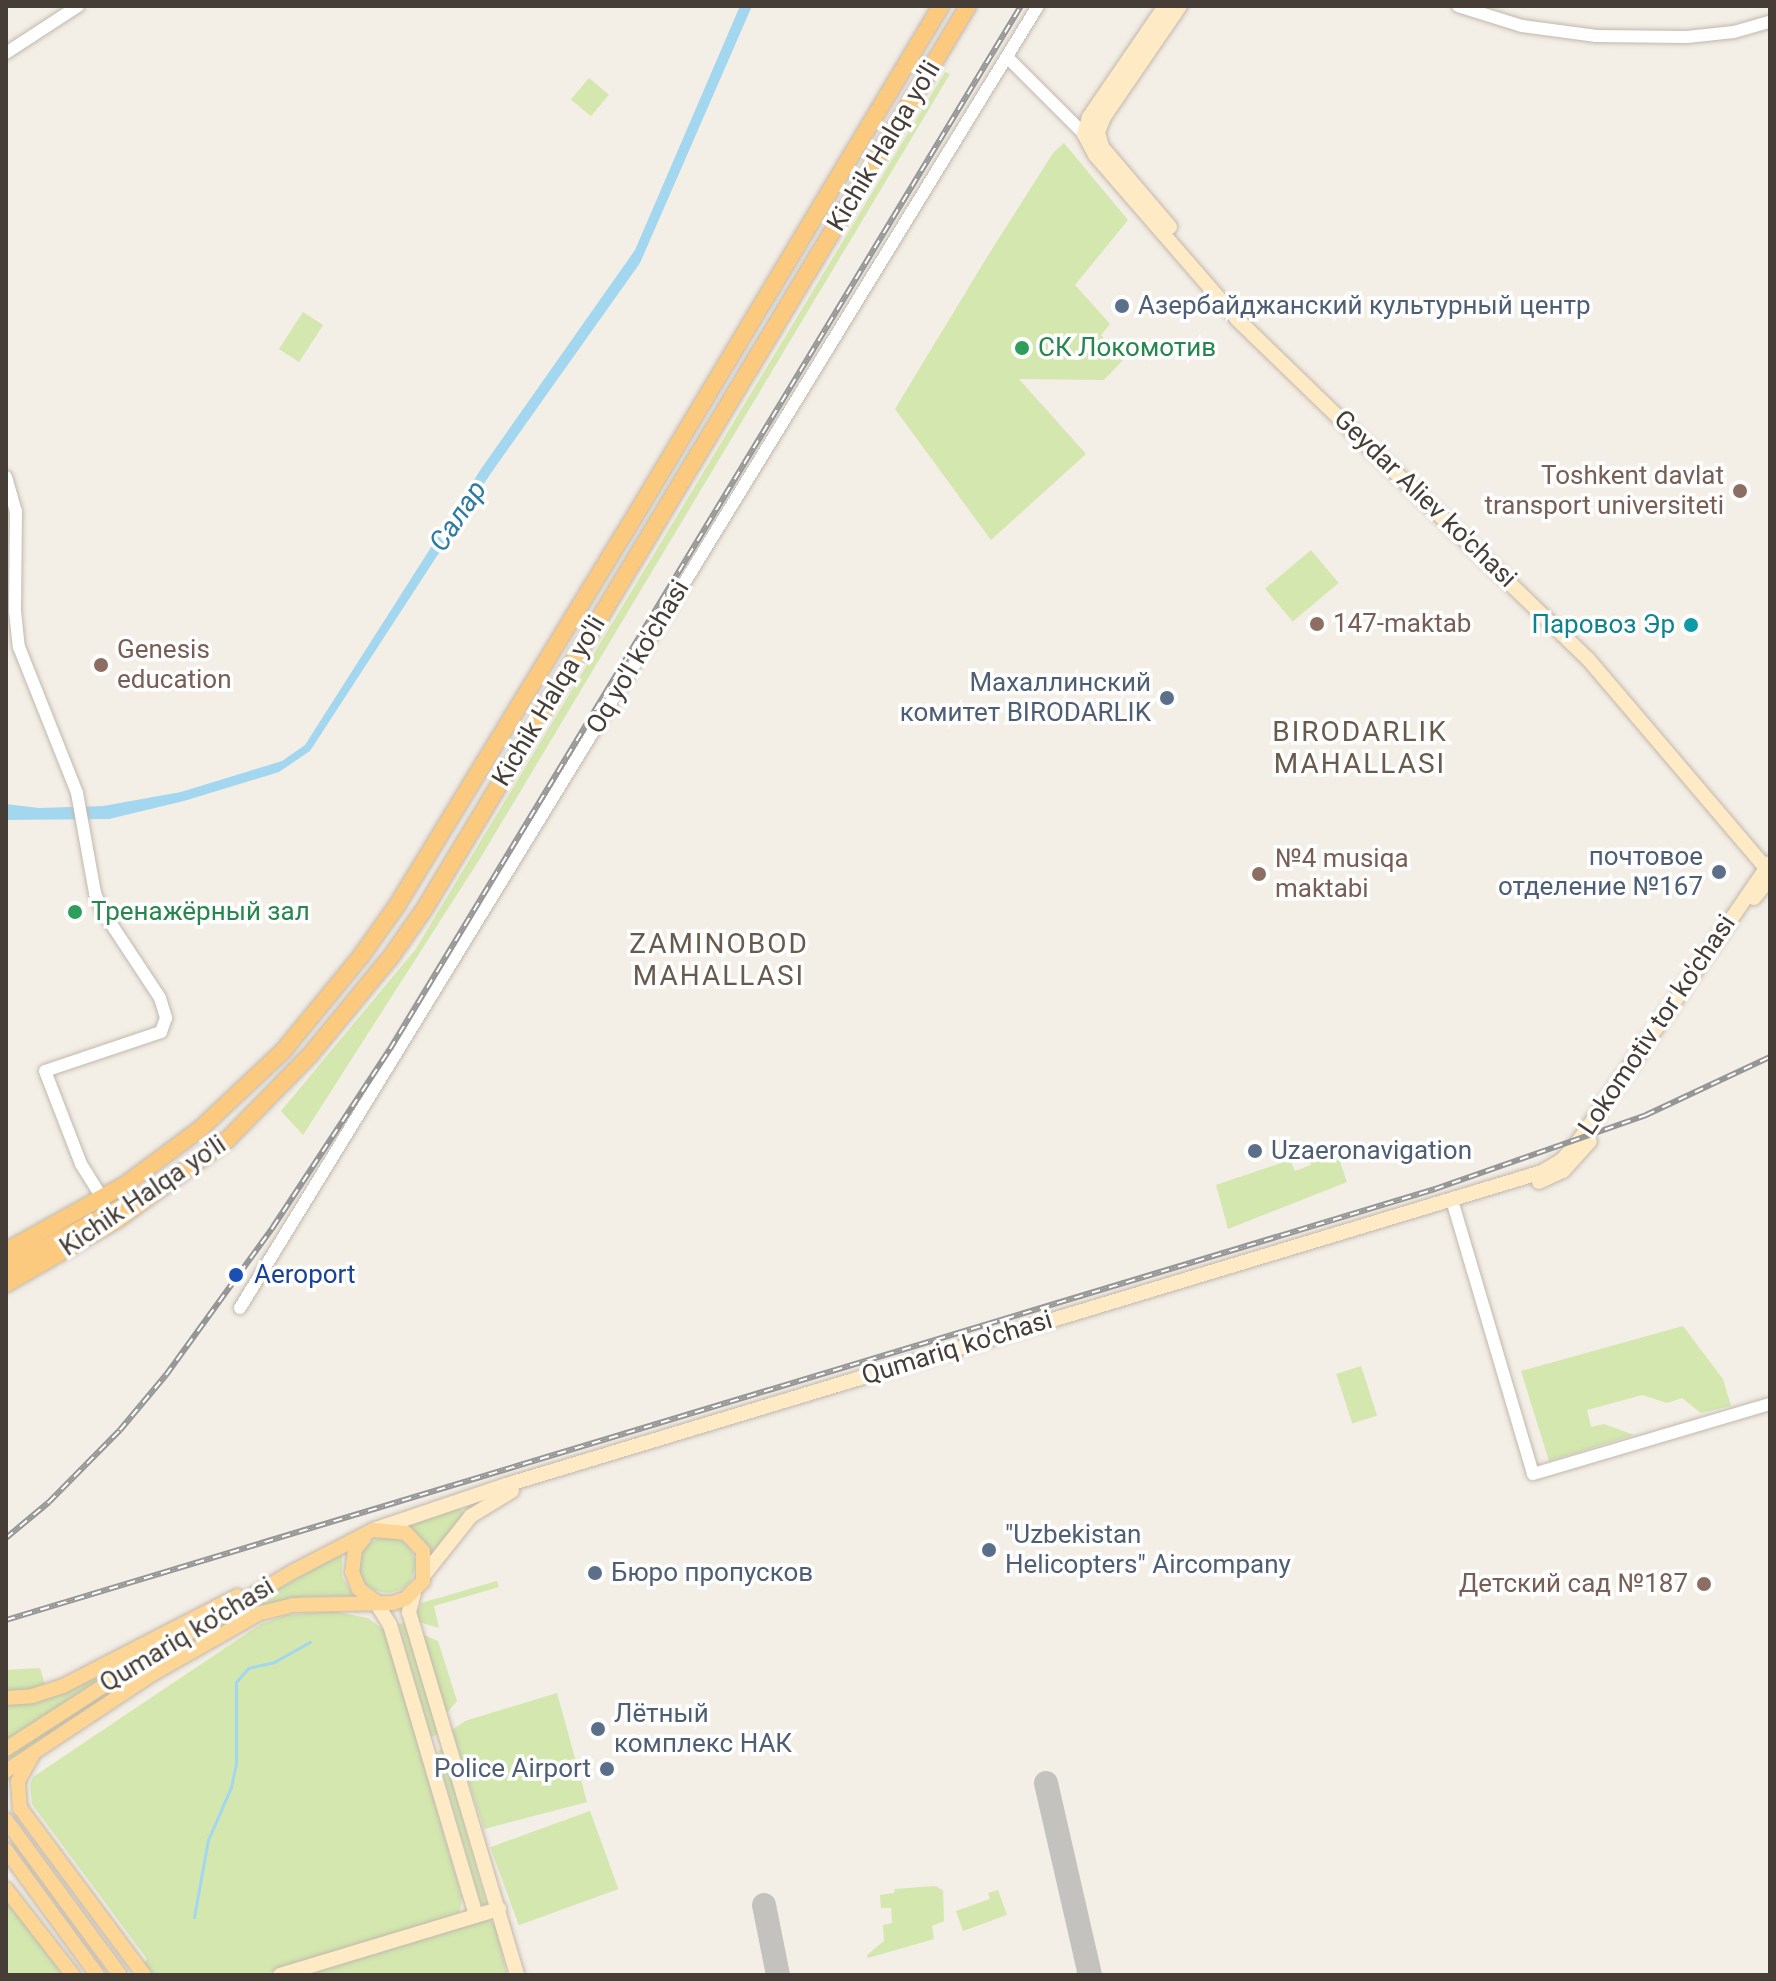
<!DOCTYPE html>
<meta charset="utf-8">
<style>
body{margin:0}
#map{position:relative;width:1776px;height:1981px;overflow:hidden;background:#f3eee6;font-family:Roboto,sans-serif}
div>[style]{position:absolute}
.green>*{inset:0;background:#d3e7af;transform-origin:0 0}
.round{border-radius:50%}
.water>*{inset:0;background:#a3d7ef}
.stream>*{height:3px;margin:-1.5px;padding:0 1.5px;transform-origin:1.5px;border-radius:1.5px;background:#a3d7ef}
.taxiway>*{height:24px;margin:-12px;padding:0 12px;transform-origin:12px;border-radius:12px;background:#c4c2be}
.roads{filter:drop-shadow(0 0 2px #c1b8ac) drop-shadow(0 0 2px #c1b8ac)}
.tertiary>*{height:12px;margin:-6px;padding:0 6px;transform-origin:6px;border-radius:6px;background:#fff}
.secondary>*{height:14px;margin:-7px;padding:0 7px;transform-origin:7px;border-radius:7px;background:#feebc6}
.primary>*{height:14px;margin:-7px;padding:0 7px;transform-origin:7px;border-radius:7px;background:#fdd696}
.trunk>*{height:16px;margin:-8px;padding:0 8px;transform-origin:8px;border-radius:8px;background:#fcca7f}
.rail>*{height:6px;margin-top:-3px;transform-origin:0;background:repeating-linear-gradient(90deg,#fff 0 9px,#969696 0 18px);box-sizing:border-box;border-block:2px solid #969696}
.dots>*{width:22px;height:22px;translate:-50% -50%;box-sizing:border-box;border:4px solid #fff;border-radius:50%}
span{translate:-50% -50%;white-space:nowrap;text-align:center;line-height:1.15;-webkit-text-stroke:7px #fff;paint-order:stroke}
.street-label{font-size:26px;color:#463e36}
.service-label{font-size:26px;color:#4e5e75}
.left{translate:0 -50%;text-align:left}
.right{translate:-100% -50%;text-align:right}
.leisure-label{font-size:26px;color:#27864d}
.education-label{font-size:26px;color:#785e54}
.culture-label{font-size:26px;color:#0d838f}
.transit-label{font-size:26px;color:#164399}
.water-label{font-size:28px;color:#2d7ba1;font-style:italic}
.neighbourhood-label{font-size:28px;color:#685b4d;letter-spacing:2px}
.frame{position:absolute;inset:0;border:8px solid #463e36;pointer-events:none}
</style>
<div id="map">
<div class="green">
<div style="clip-path:polygon(945px 72px,950px 74px,481px 857px,303px 1135px,281px 1111px,415px 950px)"></div>
<div style="left:589px;top:78px;width:26px;height:28px;rotate:40deg"></div>
<div style="clip-path:polygon(1064px 143px,1128px 220px,1075px 285px,1110px 324px,1101px 335px,1123px 360px,1104px 380px,1019px 379px,1086px 454px,991px 540px,895px 409px,987px 257px,1053px 153px)"></div>
<div style="left:303px;top:312px;width:24px;height:44px;rotate:33deg"></div>
<div style="left:1311px;top:550px;width:43px;height:60px;rotate:50deg"></div>
<div style="clip-path:polygon(1334px 1144px,1347px 1182px,1228px 1229px,1216px 1185px,1290px 1160px,1295px 1171px,1311px 1165px,1307px 1153px)"></div>
<div style="clip-path:polygon(1683px 1326px,1723px 1379px,1731px 1406px,1701px 1413px,1682px 1398px,1667px 1403px,1642px 1395px,1587px 1410px,1591px 1427px,1604px 1424px,1634px 1435px,1549px 1461px,1521px 1371px)"></div>
<div style="left:1361px;top:1366px;width:52px;height:26px;rotate:72deg"></div>
<div style="clip-path:polygon(459px 1507px,465px 1514px,431px 1559px,424px 1541px,407px 1525px)"></div>
<div class="round" style="left:359px;top:1537px;width:56px;height:56px"></div>
<div style="clip-path:polygon(342px 1553px,342px 1577px,354px 1596px,301px 1597px,256px 1608px,123px 1686px,6px 1764px,6px 1757px,55px 1723px,187px 1641px)"></div>
<div style="clip-path:polygon(497px 1581px,499px 1587px,434px 1606px,439px 1628px,419px 1622px,417px 1613px,421px 1603px)"></div>
<div style="clip-path:polygon(332px 1611px,368px 1618px,385px 1631px,462px 1897px,460px 1912px,446px 1920px,262px 1975px,153px 1975px,144px 1963px,147px 1959px,32px 1804px,30px 1784px,33px 1777px,261px 1624px,286px 1615px)"></div>
<div style="left:406px;top:1622px;width:117px;height:8px;rotate:74deg"></div>
<div style="clip-path:polygon(419px 1633px,438px 1641px,457px 1701px,446px 1714px)"></div>
<div style="clip-path:polygon(120px 1666px,122px 1668px,6px 1744px,6px 1670px,40px 1668px,49px 1699px)"></div>
<div style="clip-path:polygon(557px 1693px,587px 1802px,484px 1829px,452px 1730px,465px 1721px)"></div>
<div style="clip-path:polygon(440px 1749px,443px 1750px,487px 1905px,481px 1904px,437px 1754px)"></div>
<div style="left:590px;top:1811px;width:83px;height:106px;rotate:70deg"></div>
<div style="clip-path:polygon(935px 1886px,943px 1890px,944px 1921px,932px 1926px,934px 1939px,868px 1958px,867px 1955px,884px 1941px,883px 1925px,892px 1923px,891px 1908px,881px 1908px,880px 1895px,894px 1893px,895px 1889px)"></div>
<div style="clip-path:polygon(998px 1890px,1007px 1915px,963px 1931px,956px 1911px,990px 1899px,988px 1893px)"></div>
<div style="clip-path:polygon(6px 1900px,63px 1975px,6px 1975px)"></div>
<div style="clip-path:polygon(488px 1919px,496px 1926px,507px 1975px,307px 1975px)"></div>
</div>
<div class="water">
<div style="clip-path:polygon(740px 6px,752px 6px,640px 263px,491px 473px,310px 751px,279px 772px,184px 801px,109px 819px,6px 820px,6px 804px,39px 808px,103px 806px,181px 792px,282px 761px,305px 745px,481px 469px,635px 250px)"></div>
</div>
<div class="stream">
<div style="left:194px;top:1917px;width:78px;rotate:-79.7deg"></div>
<div style="left:208px;top:1840px;width:58px;rotate:-66.5deg"></div>
<div style="left:231px;top:1787px;width:25px;rotate:-78deg"></div>
<div style="left:236px;top:1763px;width:81px;rotate:-90deg"></div>
<div style="left:236px;top:1682px;width:18px;rotate:-49deg"></div>
<div style="left:248px;top:1668px;width:27px;rotate:-13deg"></div>
<div style="left:274px;top:1662px;width:41px;rotate:-29.1deg"></div>
</div>
<div class="taxiway">
<div style="left:1046px;top:1783px;width:197px;rotate:77.1deg"></div>
<div style="left:764px;top:1905px;width:71px;rotate:78.7deg"></div>
</div>
<div class="roads">
<div class="tertiary">
<div style="left:1458px;top:6px;width:67px;rotate:17.4deg"></div>
<div style="left:1522px;top:26px;width:75px;rotate:7.7deg"></div>
<div style="left:1596px;top:36px;width:91px;rotate:0.6deg"></div>
<div style="left:1687px;top:37px;width:47px;rotate:-6.1deg"></div>
<div style="left:1734px;top:32px;width:37px;rotate:-16deg"></div>
<div style="left:6px;top:53px;width:86px;rotate:-33.1deg"></div>
<div style="left:1007px;top:57px;width:109px;rotate:45deg"></div>
<div style="left:6px;top:477px;width:35px;rotate:74deg"></div>
<div style="left:16px;top:511px;width:100px;rotate:90.6deg"></div>
<div style="left:15px;top:611px;width:36px;rotate:84deg"></div>
<div style="left:19px;top:647px;width:157px;rotate:68.3deg"></div>
<div style="left:77px;top:793px;width:102px;rotate:79.8deg"></div>
<div style="left:95px;top:893px;width:18px;rotate:68deg"></div>
<div style="left:102px;top:910px;width:105px;rotate:56.6deg"></div>
<div style="left:160px;top:998px;width:21px;rotate:73deg"></div>
<div style="left:166px;top:1018px;width:15px;rotate:110deg"></div>
<div style="left:161px;top:1032px;width:122px;rotate:161.4deg"></div>
<div style="left:45px;top:1071px;width:100px;rotate:68.8deg"></div>
<div style="left:81px;top:1164px;width:39px;rotate:58deg"></div>
<div style="left:1454px;top:1207px;width:278px;rotate:73.5deg"></div>
<div style="left:1533px;top:1474px;width:247px;rotate:-16.5deg"></div>
<div style="left:240px;top:1308px;width:1527px;rotate:-58.5deg"></div>
</div>
<div class="secondary">
<div style="left:1165px;top:6px;width:135px;rotate:124.4deg"></div>
<div style="left:1089px;top:117px;width:18px;rotate:106deg"></div>
<div style="left:1084px;top:134px;width:24px;rotate:62deg"></div>
<div style="left:1095px;top:155px;width:218px;rotate:49.1deg"></div>
<div style="left:1238px;top:320px;width:487px;rotate:44.1deg"></div>
<div style="left:1588px;top:659px;width:281px;rotate:49.6deg"></div>
<div style="left:1087px;top:136px;width:19px;rotate:36deg"></div>
<div style="left:1102px;top:147px;width:105px;rotate:49.6deg"></div>
<div style="left:1102px;top:147px;width:16px;rotate:-105deg"></div>
<div style="left:1098px;top:132px;width:16px;rotate:-68deg"></div>
<div style="left:1104px;top:117px;width:135px;rotate:-55.6deg"></div>
<div style="left:1754px;top:898px;width:26px;rotate:-51deg"></div>
<div style="left:1539px;top:1182px;width:26px;rotate:-25deg"></div>
<div style="left:1563px;top:1171px;width:40px;rotate:-48deg"></div>
<div style="left:373px;top:1530px;width:140px;rotate:-18.7deg"></div>
<div style="left:506px;top:1485px;width:1082px;rotate:-16.81deg"></div>
<div style="left:1542px;top:1172px;width:23px;rotate:-31deg"></div>
<div style="left:1562px;top:1160px;width:28px;rotate:-49deg"></div>
<div style="left:1580px;top:1139px;width:335px;rotate:-55.5deg"></div>
<div style="left:424px;top:1575px;width:75px;rotate:-51.5deg"></div>
<div style="left:471px;top:1516px;width:48px;rotate:-31.4deg"></div>
<div style="left:414px;top:1593px;width:20px;rotate:105deg"></div>
<div style="left:409px;top:1612px;width:379px;rotate:73.4deg"></div>
<div style="left:375px;top:1601px;width:28px;rotate:58deg"></div>
<div style="left:390px;top:1625px;width:303px;rotate:73.5deg"></div>
<div style="left:280px;top:1975px;width:229px;rotate:-16.8deg"></div>
</div>
<div class="primary">
<div style="left:364px;top:1538px;width:14px;rotate:129deg"></div>
<div style="left:355px;top:1549px;width:23px;rotate:97deg"></div>
<div style="left:352px;top:1572px;width:18px;rotate:68deg"></div>
<div style="left:359px;top:1589px;width:20px;rotate:37deg"></div>
<div style="left:6px;top:1698px;width:26px;rotate:-4deg"></div>
<div style="left:32px;top:1696px;width:33px;rotate:-18deg"></div>
<div style="left:63px;top:1686px;width:196px;rotate:-27.3deg"></div>
<div style="left:6px;top:1749px;width:171px;rotate:-32.9deg"></div>
<div style="left:150px;top:1656px;width:165px;rotate:-30.6deg"></div>
<div style="left:292px;top:1572px;width:91px;rotate:-27.4deg"></div>
<div style="left:373px;top:1530px;width:33px;rotate:5deg"></div>
<div style="left:406px;top:1533px;width:25px;rotate:47deg"></div>
<div style="left:423px;top:1551px;width:30px;rotate:90deg"></div>
<div style="left:423px;top:1581px;width:25px;rotate:135deg"></div>
<div style="left:405px;top:1599px;width:14px;rotate:163deg"></div>
<div style="left:392px;top:1603px;width:99px;rotate:178.8deg"></div>
<div style="left:293px;top:1605px;width:36px;rotate:166deg"></div>
<div style="left:258px;top:1614px;width:120px;rotate:150.4deg"></div>
<div style="left:154px;top:1673px;width:178px;rotate:146.5deg"></div>
<div style="left:32px;top:1756px;width:29px;rotate:119deg"></div>
<div style="left:18px;top:1781px;width:27px;rotate:86deg"></div>
<div style="left:20px;top:1808px;width:208px;rotate:53.4deg"></div>
<div style="left:6px;top:1820px;width:192px;rotate:53.7deg"></div>
<div style="left:6px;top:1850px;width:155px;rotate:53.9deg"></div>
<div style="left:6px;top:1889px;width:109px;rotate:52.1deg"></div>
</div>
<div class="trunk">
<div style="left:6px;top:1251px;width:137px;rotate:-29.2deg"></div>
<div style="left:126px;top:1184px;width:94px;rotate:-36.7deg"></div>
<div style="left:201px;top:1128px;width:112px;rotate:-43.2deg"></div>
<div style="left:283px;top:1051px;width:123px;rotate:-50.6deg"></div>
<div style="left:361px;top:956px;width:60px;rotate:-54.5deg"></div>
<div style="left:396px;top:907px;width:437px;rotate:-58.6deg"></div>
<div style="left:624px;top:534px;width:616px;rotate:-59.02deg"></div>
<div style="left:6px;top:1268px;width:127px;rotate:-27.8deg"></div>
<div style="left:6px;top:1284px;width:128px;rotate:-30deg"></div>
<div style="left:117px;top:1220px;width:136px;rotate:-36deg"></div>
<div style="left:227px;top:1140px;width:119px;rotate:-45.7deg"></div>
<div style="left:310px;top:1055px;width:129px;rotate:-50.6deg"></div>
<div style="left:392px;top:955px;width:57px;rotate:-54.9deg"></div>
<div style="left:425px;top:908px;width:1053px;rotate:-58.95deg"></div>
</div>
</div>
<div class="rail">
<div style="left:6px;top:1538px;width:56px;rotate:-39.9deg"></div>
<div style="left:49px;top:1502px;width:101px;rotate:-45.4deg"></div>
<div style="left:120px;top:1430px;width:72px;rotate:-50.1deg"></div>
<div style="left:166px;top:1375px;width:183px;rotate:-54.1deg"></div>
<div style="left:273px;top:1227px;width:213px;rotate:-56.7deg"></div>
<div style="left:390px;top:1049px;width:1219px;rotate:-58.83deg"></div>
<div style="left:6px;top:1620px;width:1493px;rotate:-16.78deg"></div>
<div style="left:1435px;top:1189px;width:224px;rotate:-19.3deg"></div>
<div style="left:1646px;top:1115px;width:137px;rotate:-25.1deg"></div>
</div>
<div class="dots">
<div style="left:1122px;top:306px;background:#5c6f8a"></div>
<div style="left:1022px;top:348px;background:#2e9e5b"></div>
<div style="left:1740px;top:491px;background:#8d6e63"></div>
<div style="left:1317px;top:624px;background:#8d6e63"></div>
<div style="left:1691px;top:625px;background:#0f9aa8"></div>
<div style="left:101px;top:665px;background:#8d6e63"></div>
<div style="left:1167px;top:698px;background:#5c6f8a"></div>
<div style="left:1719px;top:872px;background:#5c6f8a"></div>
<div style="left:1259px;top:874px;background:#8d6e63"></div>
<div style="left:75px;top:912px;background:#2e9e5b"></div>
<div style="left:1255px;top:1151px;background:#5c6f8a"></div>
<div style="left:236px;top:1275px;background:#1a4fb4"></div>
<div style="left:989px;top:1550px;background:#5c6f8a"></div>
<div style="left:595px;top:1573px;background:#5c6f8a"></div>
<div style="left:1704px;top:1584px;background:#8d6e63"></div>
<div style="left:598px;top:1729px;background:#5c6f8a"></div>
<div style="left:607px;top:1769px;background:#5c6f8a"></div>
</div>
<div class="street-label">
<span style="left:884px;top:146px;rotate:-59deg">Kichik Halqa yo'li</span>
<span style="left:1425px;top:499px;rotate:44deg">Geydar Aliev ko'chasi</span>
<span style="left:638px;top:657px;rotate:-59deg">Oq yo'l ko'chasi</span>
<span style="left:549px;top:701px;rotate:-59deg">Kichik Halqa yo'li</span>
<span style="left:1657px;top:1025px;rotate:-56deg">Lokomotiv tor ko'chasi</span>
<span style="left:143px;top:1196px;rotate:-34deg">Kichik Halqa yo'li</span>
<span style="left:957px;top:1348px;rotate:-17deg">Qumariq ko'chasi</span>
<span style="left:187px;top:1635px;rotate:-31deg">Qumariq ko'chasi</span>
</div>
<div class="service-label">
<span class="left" style="left:1138px;top:306px">Азербайджанский культурный центр</span>
<span class="right" style="left:1151px;top:698px">Махаллинский<br>комитет BIRODARLIK</span>
<span class="right" style="left:1703px;top:872px">почтовое<br>отделение №167</span>
<span class="left" style="left:1271px;top:1151px">Uzaeronavigation</span>
<span class="left" style="left:1005px;top:1550px">"Uzbekistan<br>Helicopters" Aircompany</span>
<span class="left" style="left:611px;top:1573px">Бюро пропусков</span>
<span class="left" style="left:614px;top:1729px">Лётный<br>комплекс НАК</span>
<span class="right" style="left:591px;top:1769px">Police Airport</span>
</div>
<div class="leisure-label">
<span class="left" style="left:1038px;top:348px">СК Локомотив</span>
<span class="left" style="left:91px;top:912px">Тренажёрный зал</span>
</div>
<div class="education-label">
<span class="right" style="left:1724px;top:491px">Toshkent davlat<br>transport universiteti</span>
<span class="left" style="left:1333px;top:624px">147-maktab</span>
<span class="left" style="left:117px;top:665px">Genesis<br>education</span>
<span class="left" style="left:1275px;top:874px">№4 musiqa<br>maktabi</span>
<span class="right" style="left:1688px;top:1584px">Детский сад №187</span>
</div>
<div class="culture-label">
<span class="right" style="left:1675px;top:625px">Паровоз Эр</span>
</div>
<div class="transit-label">
<span class="left" style="left:254px;top:1275px">Aeroport</span>
</div>
<div class="water-label">
<span style="left:458px;top:516px;rotate:-56deg">Салар</span>
</div>
<div class="neighbourhood-label">
<span style="left:1360px;top:748px">BIRODARLIK<br>MAHALLASI</span>
<span style="left:719px;top:960px">ZAMINOBOD<br>MAHALLASI</span>
</div>
<div class="frame"></div>
</div>
